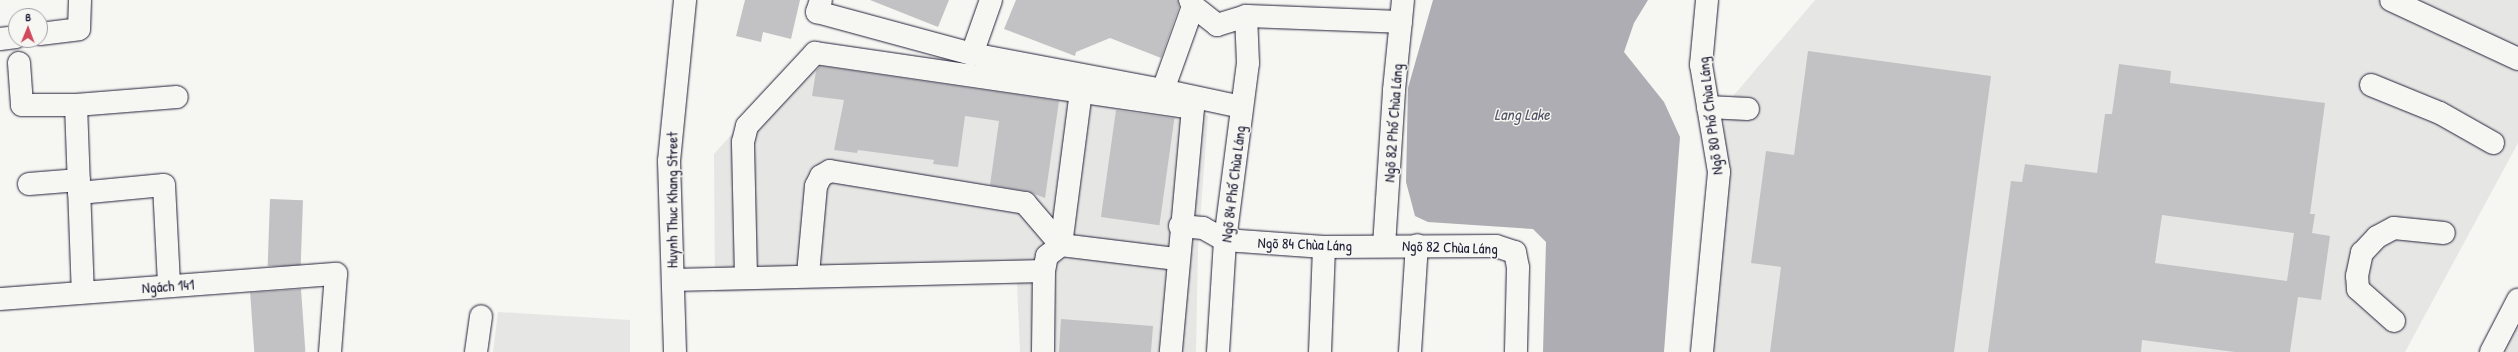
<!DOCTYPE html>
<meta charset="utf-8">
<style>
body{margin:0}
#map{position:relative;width:2518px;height:352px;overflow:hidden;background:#f6f6f2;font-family:"Patrick Hand",sans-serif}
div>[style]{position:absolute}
.built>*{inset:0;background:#e6e6e4}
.water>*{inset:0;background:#adadb3}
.building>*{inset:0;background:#c2c2c4;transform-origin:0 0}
.roads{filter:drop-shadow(0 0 1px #22223b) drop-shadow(0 0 1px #22223b)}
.minor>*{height:22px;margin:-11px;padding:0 11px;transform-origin:11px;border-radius:11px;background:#f6f6f2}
.major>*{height:22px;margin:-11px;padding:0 11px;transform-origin:11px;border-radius:11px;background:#f6f6f2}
span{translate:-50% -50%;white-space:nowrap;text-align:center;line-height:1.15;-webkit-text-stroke:3px #f6f6f2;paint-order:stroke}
.street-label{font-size:15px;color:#22223b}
.water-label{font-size:16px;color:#535365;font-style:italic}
.north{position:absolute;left:8px;top:8px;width:40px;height:40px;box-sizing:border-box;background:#f6f6f2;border:1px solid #a1a1a9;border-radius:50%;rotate:1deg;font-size:11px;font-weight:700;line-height:16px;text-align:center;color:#22223b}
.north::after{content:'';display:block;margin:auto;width:14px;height:18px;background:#d1495b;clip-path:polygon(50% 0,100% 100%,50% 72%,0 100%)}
</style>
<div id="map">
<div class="built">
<div style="clip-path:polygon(1815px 0,2518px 0,2518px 143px,2405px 352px,1712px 352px,1726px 165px,1723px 108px)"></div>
<div style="clip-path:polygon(813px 43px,1184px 99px,1208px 116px,1198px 247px,1196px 352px,1020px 352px,1017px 283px,715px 292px,714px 154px)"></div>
<div style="clip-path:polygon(498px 312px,630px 320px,630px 352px,493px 352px)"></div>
<div style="clip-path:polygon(2518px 314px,2518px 352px,2496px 352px)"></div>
</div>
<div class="water">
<div style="clip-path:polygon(1433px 0,1648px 0,1634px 23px,1624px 52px,1664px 102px,1680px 137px,1664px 352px,1543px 352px,1546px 242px,1533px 229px,1428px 222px,1415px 216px,1406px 182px,1408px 88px)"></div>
</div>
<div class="building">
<div style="clip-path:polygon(745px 0,800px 0,791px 39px,763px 32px,761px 42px,736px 36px)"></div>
<div style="clip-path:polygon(870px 0,949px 0,938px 27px)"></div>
<div style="clip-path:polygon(1016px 0,1178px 0,1179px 7px,1161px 58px,1110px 38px,1076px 52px,1075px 56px,1004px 29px)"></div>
<div style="clip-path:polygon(1808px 51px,1991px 76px,1954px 352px,1770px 352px,1781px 267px,1751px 263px,1766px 151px,1794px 155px)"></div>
<div style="clip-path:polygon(evenodd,2119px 64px,2171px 71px,2170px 83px,2325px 103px,2310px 214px,2315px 214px,2312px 233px,2330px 236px,2321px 300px,2298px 297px,2290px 352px,2235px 352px,2142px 340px,2141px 352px,1988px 352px,2011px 181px,2022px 182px,2025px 164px,2097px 173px,2105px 114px,2112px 114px,2119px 64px,2162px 215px,2294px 233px,2287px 281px,2155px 263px,2162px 215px)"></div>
<div style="clip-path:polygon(820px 66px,1059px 101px,1045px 198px,1027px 191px,990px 185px,999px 121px,965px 116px,958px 167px,933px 164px,934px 160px,858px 150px,857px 153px,834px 150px,844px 100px,812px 96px,816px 71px)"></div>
<div style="left:1116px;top:110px;width:59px;height:108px;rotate:8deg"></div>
<div style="left:270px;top:199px;width:33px;height:67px;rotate:2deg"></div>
<div style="left:301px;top:289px;width:63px;height:51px;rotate:86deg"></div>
<div style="clip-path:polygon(1061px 319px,1153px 326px,1151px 352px,1059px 352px)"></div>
</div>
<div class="roads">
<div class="minor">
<div style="left:821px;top:0;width:13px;rotate:108deg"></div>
<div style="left:817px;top:12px;width:161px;rotate:15.2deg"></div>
<div style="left:972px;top:54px;width:194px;rotate:10.7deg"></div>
<div style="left:1163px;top:90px;width:89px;rotate:-70.3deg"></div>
<div style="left:1190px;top:0;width:7px;rotate:63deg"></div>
<div style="left:1193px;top:6px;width:31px;rotate:38deg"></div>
<div style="left:1217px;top:25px;width:30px;rotate:-17deg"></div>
<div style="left:1246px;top:16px;width:155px;rotate:2.2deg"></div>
<div style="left:2391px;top:0;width:140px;rotate:24.9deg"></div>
<div style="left:40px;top:34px;width:39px;rotate:-7deg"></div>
<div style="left:79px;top:29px;width:29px;rotate:-88deg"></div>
<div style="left:0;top:39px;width:16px;rotate:-7deg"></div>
<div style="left:972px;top:54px;width:57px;rotate:-70.6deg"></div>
<div style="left:19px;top:63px;width:42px;rotate:85.9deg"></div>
<div style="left:22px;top:105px;width:54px"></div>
<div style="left:76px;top:105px;width:187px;rotate:87.9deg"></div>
<div style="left:2371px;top:85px;width:74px;rotate:22.1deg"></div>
<div style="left:2440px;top:113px;width:61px;rotate:29.5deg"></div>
<div style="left:1176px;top:93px;width:67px;rotate:12deg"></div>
<div style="left:76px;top:105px;width:101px;rotate:-4.5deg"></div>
<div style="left:1708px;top:107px;width:40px;rotate:2.9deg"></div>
<div style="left:29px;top:184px;width:50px;rotate:-4.6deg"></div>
<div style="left:79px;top:193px;width:85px;rotate:-5.4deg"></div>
<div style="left:164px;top:185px;width:100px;rotate:87.1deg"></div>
<div style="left:1180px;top:226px;width:23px;rotate:5deg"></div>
<div style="left:1203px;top:228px;width:25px;rotate:29deg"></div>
<div style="left:1225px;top:240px;width:99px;rotate:4deg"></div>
<div style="left:1324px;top:247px;width:172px;rotate:-0.3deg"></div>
<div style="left:1496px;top:246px;width:20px;rotate:18deg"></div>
<div style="left:1515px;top:252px;width:16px;rotate:79deg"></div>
<div style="left:1518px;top:268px;width:84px;rotate:91.4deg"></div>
<div style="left:1061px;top:245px;width:154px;rotate:-82.6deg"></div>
<div style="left:1384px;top:246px;width:156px;rotate:-86.3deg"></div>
<div style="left:1394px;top:90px;width:90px;rotate:-84.3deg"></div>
<div style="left:808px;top:274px;width:88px;rotate:-84.8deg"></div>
<div style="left:816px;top:186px;width:11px;rotate:-63deg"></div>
<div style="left:821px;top:176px;width:10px;rotate:-29deg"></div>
<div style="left:830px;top:171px;width:198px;rotate:9.3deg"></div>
<div style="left:1025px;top:203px;width:55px;rotate:49.4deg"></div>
<div style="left:746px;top:277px;width:135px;rotate:-91.3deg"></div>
<div style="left:743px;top:142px;width:16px;rotate:-76deg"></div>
<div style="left:747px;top:126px;width:100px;rotate:-47deg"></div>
<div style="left:815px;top:53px;width:382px;rotate:8.3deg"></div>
<div style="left:1193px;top:108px;width:245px;rotate:95.2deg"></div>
<div style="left:673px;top:280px;width:371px;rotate:-1.4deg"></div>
<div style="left:0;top:299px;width:337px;rotate:-4.3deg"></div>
<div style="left:336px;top:274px;width:78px;rotate:94.4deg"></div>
<div style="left:2394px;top:321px;width:48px;rotate:-138.4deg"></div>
<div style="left:2358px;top:289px;width:13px;rotate:-94deg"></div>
<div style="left:2357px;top:276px;width:24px;rotate:-78deg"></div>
<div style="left:2362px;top:253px;width:22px;rotate:-47deg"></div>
<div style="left:2377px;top:237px;width:19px;rotate:-28deg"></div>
<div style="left:2394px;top:228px;width:50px;rotate:5.7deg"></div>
<div style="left:476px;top:352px;width:36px;rotate:-82deg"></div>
<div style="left:1043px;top:352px;width:81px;rotate:-89.3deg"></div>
<div style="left:1044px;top:271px;width:15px;rotate:-79deg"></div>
<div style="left:1047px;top:256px;width:18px;rotate:-38deg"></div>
<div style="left:1061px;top:245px;width:117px;rotate:6.9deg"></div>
<div style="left:1218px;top:352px;width:112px;rotate:-86.4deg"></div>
<div style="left:1225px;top:240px;width:178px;rotate:-82.6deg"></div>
<div style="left:1248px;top:63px;width:47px;rotate:-92.4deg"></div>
<div style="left:1320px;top:352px;width:105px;rotate:-87.8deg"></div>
<div style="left:1410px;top:352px;width:107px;rotate:-86.3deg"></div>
<div style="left:1702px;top:352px;width:181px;rotate:-84.6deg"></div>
<div style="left:1719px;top:172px;width:109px;rotate:-99.5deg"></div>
<div style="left:1701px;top:65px;width:65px;rotate:-84.7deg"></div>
<div style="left:2491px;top:352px;width:59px;rotate:-62.6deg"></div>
</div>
<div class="major">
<div style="left:675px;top:352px;width:191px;rotate:-91.8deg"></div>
<div style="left:669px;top:161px;width:162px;rotate:-84.3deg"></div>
</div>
</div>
<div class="street-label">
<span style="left:1710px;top:116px;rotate:-97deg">Ngõ 80 Phố Chùa Láng</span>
<span style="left:1393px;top:123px;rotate:-86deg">Ngõ 82 Phố Chùa Láng</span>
<span style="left:1233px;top:184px;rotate:-83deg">Ngõ 84 Phố Chùa Láng</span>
<span style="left:672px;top:200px;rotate:-90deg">Huynh Thuc Khang Street</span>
<span style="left:1305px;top:244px;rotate:2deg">Ngõ 84 Chùa Láng</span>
<span style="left:1450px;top:247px;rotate:2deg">Ngõ 82 Chùa Láng</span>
<span style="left:168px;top:286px;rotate:-4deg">Ngách 141</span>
</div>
<div class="water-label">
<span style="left:1522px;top:114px">Lang Lake</span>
</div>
<div class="north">B</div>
</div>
